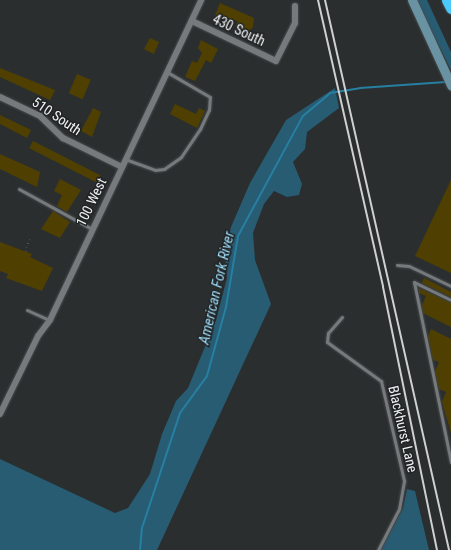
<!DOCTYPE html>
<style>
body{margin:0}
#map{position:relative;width:451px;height:550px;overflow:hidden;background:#2a2e2f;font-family:"Roboto Condensed",sans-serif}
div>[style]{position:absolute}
.green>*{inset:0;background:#275c73}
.stream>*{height:2px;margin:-1px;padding:0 1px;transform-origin:1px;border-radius:1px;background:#277fa1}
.building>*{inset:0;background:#4f4001;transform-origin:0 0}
.path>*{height:1px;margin-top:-0.5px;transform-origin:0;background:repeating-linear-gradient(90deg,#6e7172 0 1px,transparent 0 4px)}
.roads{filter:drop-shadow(0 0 1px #484b4c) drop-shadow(0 0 1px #484b4c)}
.lane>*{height:3px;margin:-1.5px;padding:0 1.5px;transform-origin:1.5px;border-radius:1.5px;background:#767a7c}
.street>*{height:6px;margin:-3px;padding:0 3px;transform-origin:3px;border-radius:3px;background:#767a7c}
.secondary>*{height:9px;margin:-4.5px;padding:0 4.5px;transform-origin:4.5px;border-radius:4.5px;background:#6992a2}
.highway>*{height:11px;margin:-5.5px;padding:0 5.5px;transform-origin:5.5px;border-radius:5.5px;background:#4cc9fb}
.rail>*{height:2px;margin:-1px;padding:0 1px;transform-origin:1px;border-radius:1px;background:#ced0d1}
span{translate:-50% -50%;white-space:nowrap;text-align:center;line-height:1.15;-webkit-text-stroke:3px #212425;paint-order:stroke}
.street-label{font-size:14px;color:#f0f2f3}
.water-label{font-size:15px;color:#9eddfa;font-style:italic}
</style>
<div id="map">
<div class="green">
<div style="clip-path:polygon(416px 0,427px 0,451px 52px,451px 70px)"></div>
<div style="clip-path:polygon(335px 88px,339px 108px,307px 132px,305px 149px,293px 162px,302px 184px,299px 195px,287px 197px,274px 191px,264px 204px,253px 233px,255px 260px,271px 304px,157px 550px,0 550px,0 459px,115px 513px,128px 508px,150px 474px,162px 434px,176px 401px,188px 388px,216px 320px,227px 278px,225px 252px,231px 227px,250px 183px,286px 120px)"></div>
<div style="clip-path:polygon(407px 489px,415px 491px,429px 550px,381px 550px,403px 508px)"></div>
</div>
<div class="stream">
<div style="left:140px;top:550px;width:22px;rotate:-85deg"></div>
<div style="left:142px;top:528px;width:121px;rotate:-71.7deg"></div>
<div style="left:180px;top:413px;width:46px;rotate:-53.9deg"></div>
<div style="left:207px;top:376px;width:72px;rotate:-74.6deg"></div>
<div style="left:226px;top:307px;width:72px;rotate:-80.4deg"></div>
<div style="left:238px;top:236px;width:136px;rotate:-61.6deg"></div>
<div style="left:303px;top:116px;width:35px;rotate:-40deg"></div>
<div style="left:330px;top:93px;width:30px;rotate:-9deg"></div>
<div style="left:360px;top:88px;width:86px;rotate:-4deg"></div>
</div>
<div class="building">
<div style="clip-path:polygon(220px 3px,254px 18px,253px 27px,249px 31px,236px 25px,238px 21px,215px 15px)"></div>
<div style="clip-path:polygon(150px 38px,159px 42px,154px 54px,144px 49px)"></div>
<div style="clip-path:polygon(201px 40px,218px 49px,211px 63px,206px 60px,195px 81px,185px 77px,192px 61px,197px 63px,202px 53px,198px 48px)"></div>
<div style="clip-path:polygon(0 68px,55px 90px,50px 100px,0 77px)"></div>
<div style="left:77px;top:74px;width:15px;height:21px;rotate:23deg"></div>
<div style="clip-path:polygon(175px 104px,196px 114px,199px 108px,205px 111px,197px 128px,170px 114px)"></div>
<div style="clip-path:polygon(93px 108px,101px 112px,92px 137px,81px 131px)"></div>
<div style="clip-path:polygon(0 115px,31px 130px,27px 138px,0 124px)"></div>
<div style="left:33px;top:141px;width:76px;height:8px;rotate:27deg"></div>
<div style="clip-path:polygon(0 154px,40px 172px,37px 187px,0 169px)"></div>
<div style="clip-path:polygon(60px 179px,81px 190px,67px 212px,57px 206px,62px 195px,54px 191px)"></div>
<div style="clip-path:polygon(451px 180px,451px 273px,415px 256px)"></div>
<div style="clip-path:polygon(53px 211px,70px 222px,60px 238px,41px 229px)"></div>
<div style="clip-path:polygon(0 242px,32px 254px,30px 257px,53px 268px,42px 291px,6px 278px,8px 274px,0 271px)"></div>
<div style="clip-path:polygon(424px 278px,451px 292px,451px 297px,422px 283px)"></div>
<div style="clip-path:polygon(419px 288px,451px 303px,451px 327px,423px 313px,422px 305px,426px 296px,419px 293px)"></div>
<div style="clip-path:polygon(431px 329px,451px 339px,451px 433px,442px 402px,446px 392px,439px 389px,435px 371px,439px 362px,433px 360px,428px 336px)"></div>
</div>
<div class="path">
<div style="left:26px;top:247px;width:9px;rotate:-63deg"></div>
<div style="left:26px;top:251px;width:3px;rotate:-72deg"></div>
</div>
<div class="roads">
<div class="lane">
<div style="left:125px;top:159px;width:32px;rotate:20deg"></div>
<div style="left:155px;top:170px;width:9px;rotate:-6deg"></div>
<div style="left:164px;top:169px;width:21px;rotate:-35deg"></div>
<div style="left:181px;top:157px;width:34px;rotate:-56deg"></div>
<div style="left:200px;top:129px;width:21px;rotate:-65deg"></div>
<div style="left:209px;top:110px;width:13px;rotate:-86deg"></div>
<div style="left:210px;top:97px;width:50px;rotate:-149.8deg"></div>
<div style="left:19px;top:189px;width:83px;rotate:28.7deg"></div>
<div style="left:397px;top:265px;width:12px;rotate:5deg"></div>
<div style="left:409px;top:266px;width:47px;rotate:25.5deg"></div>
<div style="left:451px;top:300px;width:41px;rotate:-154.1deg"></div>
<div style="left:414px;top:282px;width:184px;rotate:78.4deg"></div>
<div style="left:27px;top:310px;width:24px;rotate:24deg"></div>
<div style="left:342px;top:317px;width:21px;rotate:131deg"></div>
<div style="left:328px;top:333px;width:9px;rotate:96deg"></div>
<div style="left:327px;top:342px;width:67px;rotate:35.8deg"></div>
<div style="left:381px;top:381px;width:103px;rotate:77deg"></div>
<div style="left:404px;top:481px;width:28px;rotate:100deg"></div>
<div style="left:399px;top:509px;width:46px;rotate:117.1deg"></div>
</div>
<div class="street">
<div style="left:192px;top:21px;width:93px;rotate:25.5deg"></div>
<div style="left:276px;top:61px;width:42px;rotate:-63.4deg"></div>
<div style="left:295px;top:23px;width:17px;rotate:-90deg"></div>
<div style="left:0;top:97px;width:44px;rotate:25.4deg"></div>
<div style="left:40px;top:116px;width:32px;rotate:44deg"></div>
<div style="left:63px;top:138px;width:66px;rotate:26.2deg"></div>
<div style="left:0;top:414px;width:87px;rotate:-64deg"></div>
<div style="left:38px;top:336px;width:20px;rotate:-53deg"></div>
<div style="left:50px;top:320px;width:354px;rotate:-64.7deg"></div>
</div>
<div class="secondary">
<div style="left:412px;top:0;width:94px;rotate:65.4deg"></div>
</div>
<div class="highway">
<div style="left:447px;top:0;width:9px;rotate:63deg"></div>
</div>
</div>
<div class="rail">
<div style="left:318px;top:0;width:294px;rotate:77.2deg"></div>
<div style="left:383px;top:287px;width:268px;rotate:78.4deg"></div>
<div style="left:325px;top:0;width:564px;rotate:77.29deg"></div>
</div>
<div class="street-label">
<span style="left:239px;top:30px;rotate:25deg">430 South</span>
<span style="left:57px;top:116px;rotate:34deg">510 South</span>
<span style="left:91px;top:202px;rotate:-64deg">100 West</span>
<span style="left:403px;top:429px;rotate:77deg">Blackhurst Lane</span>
</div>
<div class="water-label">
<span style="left:217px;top:288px;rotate:-77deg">American Fork River</span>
</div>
</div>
